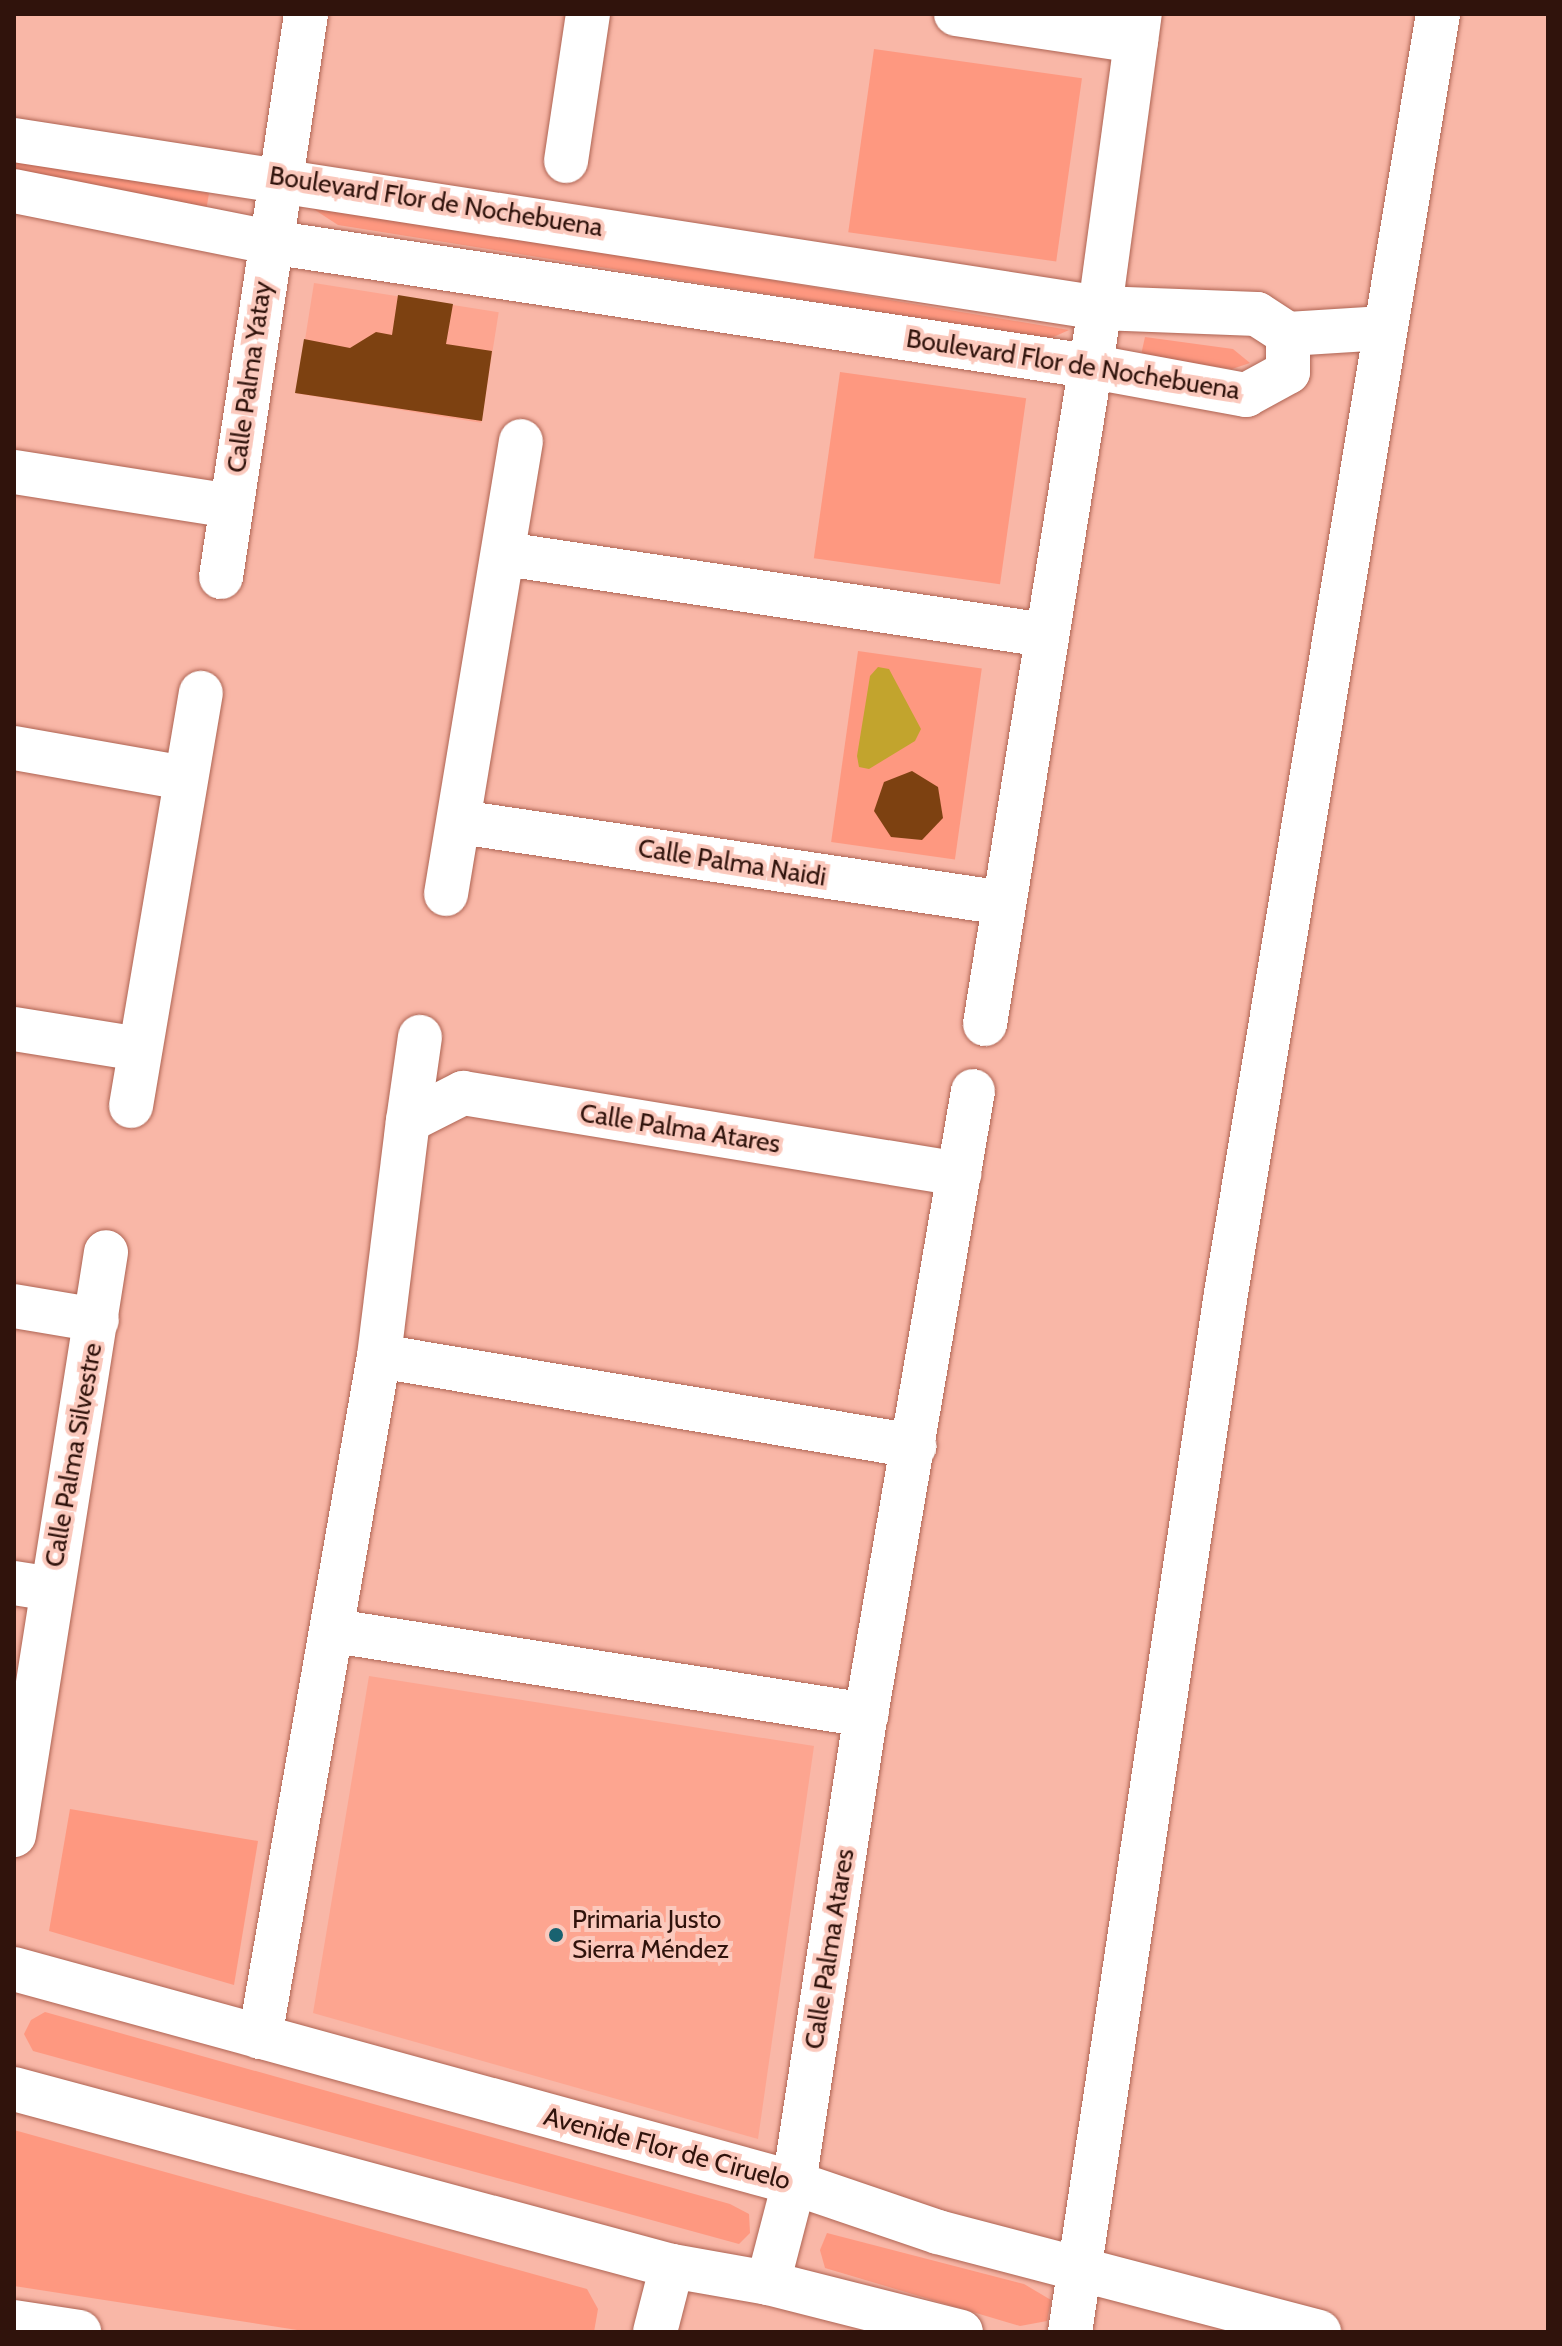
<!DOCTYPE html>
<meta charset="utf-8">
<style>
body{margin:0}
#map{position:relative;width:1562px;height:2346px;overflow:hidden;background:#f9b7a7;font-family:Cabin,sans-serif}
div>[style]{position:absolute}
.built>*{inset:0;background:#fda590;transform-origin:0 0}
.green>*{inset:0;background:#fe9880;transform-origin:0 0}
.water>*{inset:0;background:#c2a42d}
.building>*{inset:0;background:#7d4111}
.roads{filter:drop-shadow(0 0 2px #ae6453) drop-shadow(0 0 2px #ae6453)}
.street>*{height:44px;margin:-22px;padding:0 22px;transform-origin:22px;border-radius:22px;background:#fff}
.secondary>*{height:44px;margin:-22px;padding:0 22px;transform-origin:22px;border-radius:22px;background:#fff}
.dots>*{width:22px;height:22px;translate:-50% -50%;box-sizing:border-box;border:4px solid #fbc9bd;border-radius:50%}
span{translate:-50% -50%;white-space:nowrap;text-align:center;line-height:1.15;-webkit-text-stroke:8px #fbc9bd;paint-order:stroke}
.street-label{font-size:26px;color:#30130c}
.poi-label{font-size:26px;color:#30130c}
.left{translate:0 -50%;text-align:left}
.frame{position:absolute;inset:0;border:16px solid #30130c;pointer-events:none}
</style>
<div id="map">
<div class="built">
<div style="left:314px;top:283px;width:187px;height:112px;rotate:9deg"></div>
<div style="clip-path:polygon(369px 1676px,814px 1746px,758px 2139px,313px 2013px)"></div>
</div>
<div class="green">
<div style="left:874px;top:49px;width:210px;height:185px;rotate:8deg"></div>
<div style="left:14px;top:159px;width:198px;height:14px;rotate:10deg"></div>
<div style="clip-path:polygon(312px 208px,347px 209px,1069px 330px,1049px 339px,338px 225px)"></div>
<div style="clip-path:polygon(1145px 337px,1233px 349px,1250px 363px,1232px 369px,1141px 355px)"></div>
<div style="left:840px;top:372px;width:188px;height:188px;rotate:8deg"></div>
<div style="left:858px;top:651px;width:125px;height:193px;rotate:8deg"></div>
<div style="clip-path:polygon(70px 1809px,258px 1841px,234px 1985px,49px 1931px)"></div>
<div style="clip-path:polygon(45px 2012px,730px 2204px,749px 2214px,750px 2233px,739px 2244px,33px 2051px,24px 2034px,31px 2020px)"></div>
<div style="clip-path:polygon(14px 2130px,587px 2289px,598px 2309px,594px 2332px,310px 2332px,14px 2286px)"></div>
<div style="clip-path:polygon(827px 2233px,1024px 2284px,1051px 2300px,1047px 2321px,1020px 2326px,825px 2268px,820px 2250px)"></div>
</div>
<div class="water">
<div style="clip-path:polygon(878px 667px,889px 669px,921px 729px,915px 741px,869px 769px,859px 767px,857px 756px,870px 676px)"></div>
</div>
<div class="building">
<div style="clip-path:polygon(398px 295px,453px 304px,446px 344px,492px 351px,482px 421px,295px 393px,304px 339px,350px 348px,376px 332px,392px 335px)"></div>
<div style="clip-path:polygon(912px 771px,938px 787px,943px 818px,922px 840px,891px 837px,874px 811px,884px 782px)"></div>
</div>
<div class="roads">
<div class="street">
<div style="left:956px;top:14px;width:182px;rotate:8.5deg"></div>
<div style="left:14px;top:140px;width:1099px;rotate:8.79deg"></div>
<div style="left:1100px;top:308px;width:157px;rotate:2.2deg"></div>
<div style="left:1257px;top:314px;width:37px;rotate:33deg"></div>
<div style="left:566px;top:161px;width:149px;rotate:-81.5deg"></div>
<div style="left:14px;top:191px;width:261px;rotate:11.3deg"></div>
<div style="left:270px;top:242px;width:827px;rotate:8.62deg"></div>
<div style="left:1088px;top:366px;width:161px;rotate:10.4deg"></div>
<div style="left:1246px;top:395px;width:48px;rotate:-28.7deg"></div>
<div style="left:1288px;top:372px;width:38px;rotate:-90deg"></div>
<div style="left:1288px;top:334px;width:96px;rotate:-3.6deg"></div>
<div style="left:14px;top:472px;width:220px;rotate:8.9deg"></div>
<div style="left:505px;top:554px;width:546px;rotate:8.53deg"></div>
<div style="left:221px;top:577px;width:569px;rotate:-81.41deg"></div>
<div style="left:14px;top:748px;width:174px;rotate:10deg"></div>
<div style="left:460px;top:822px;width:550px;rotate:8.47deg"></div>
<div style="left:446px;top:894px;width:459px;rotate:-80.6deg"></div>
<div style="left:985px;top:1024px;width:725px;rotate:-80.88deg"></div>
<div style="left:1100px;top:308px;width:297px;rotate:-82.3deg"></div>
<div style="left:14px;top:1029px;width:127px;rotate:9.1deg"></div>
<div style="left:131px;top:1106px;width:419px;rotate:-80.4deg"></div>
<div style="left:408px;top:1121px;width:85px;rotate:-81.9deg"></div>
<div style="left:14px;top:1306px;width:84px;rotate:9.6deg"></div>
<div style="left:379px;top:1356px;width:543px;rotate:9.55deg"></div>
<div style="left:14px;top:1583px;width:37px;rotate:9deg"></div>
<div style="left:335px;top:1631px;width:538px;rotate:8.99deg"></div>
<div style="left:14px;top:1835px;width:590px;rotate:-81.03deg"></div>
<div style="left:260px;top:2037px;width:691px;rotate:-80.09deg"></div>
<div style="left:379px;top:1356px;width:237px;rotate:-83deg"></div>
<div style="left:408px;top:1121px;width:62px;rotate:-27deg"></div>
<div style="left:463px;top:1093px;width:503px;rotate:9.27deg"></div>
<div style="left:768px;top:2283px;width:103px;rotate:-75.4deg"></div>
<div style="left:794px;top:2183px;width:474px;rotate:-81.3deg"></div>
<div style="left:866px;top:1715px;width:633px;rotate:-80.27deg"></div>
<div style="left:14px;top:2322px;width:66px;rotate:8.7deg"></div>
<div style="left:655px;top:2332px;width:68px;rotate:-75.6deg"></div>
<div style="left:1070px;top:2332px;width:1051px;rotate:-81.46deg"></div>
<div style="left:1226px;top:1293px;width:1296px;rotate:-80.59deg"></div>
</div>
<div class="secondary">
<div style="left:14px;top:1969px;width:809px;rotate:15.34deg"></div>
<div style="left:794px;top:2183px;width:152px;rotate:18.8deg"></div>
<div style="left:938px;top:2232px;width:394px;rotate:14.7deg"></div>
<div style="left:14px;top:2089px;width:681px;rotate:15.06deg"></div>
<div style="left:672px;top:2266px;width:97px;rotate:10deg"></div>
<div style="left:768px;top:2283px;width:199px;rotate:14.2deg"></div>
</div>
</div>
<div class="dots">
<div style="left:556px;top:1935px;background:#196270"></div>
</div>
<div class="street-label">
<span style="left:436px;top:202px;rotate:9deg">Boulevard Flor de Nochebuena</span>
<span style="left:1073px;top:365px;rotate:9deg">Boulevard Flor de Nochebuena</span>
<span style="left:250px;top:377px;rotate:-82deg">Calle Palma Yatay</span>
<span style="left:732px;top:863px;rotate:9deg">Calle Palma Naidi</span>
<span style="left:680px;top:1129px;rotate:9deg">Calle Palma Atares</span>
<span style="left:74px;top:1455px;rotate:-80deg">Calle Palma Silvestre</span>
<span style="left:830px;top:1949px;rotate:-81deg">Calle Palma Atares</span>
<span style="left:667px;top:2149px;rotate:15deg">Avenide Flor de Ciruelo</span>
</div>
<div class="poi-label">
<span class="left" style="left:572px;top:1935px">Primaria Justo<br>Sierra Méndez</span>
</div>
<div class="frame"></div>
</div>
